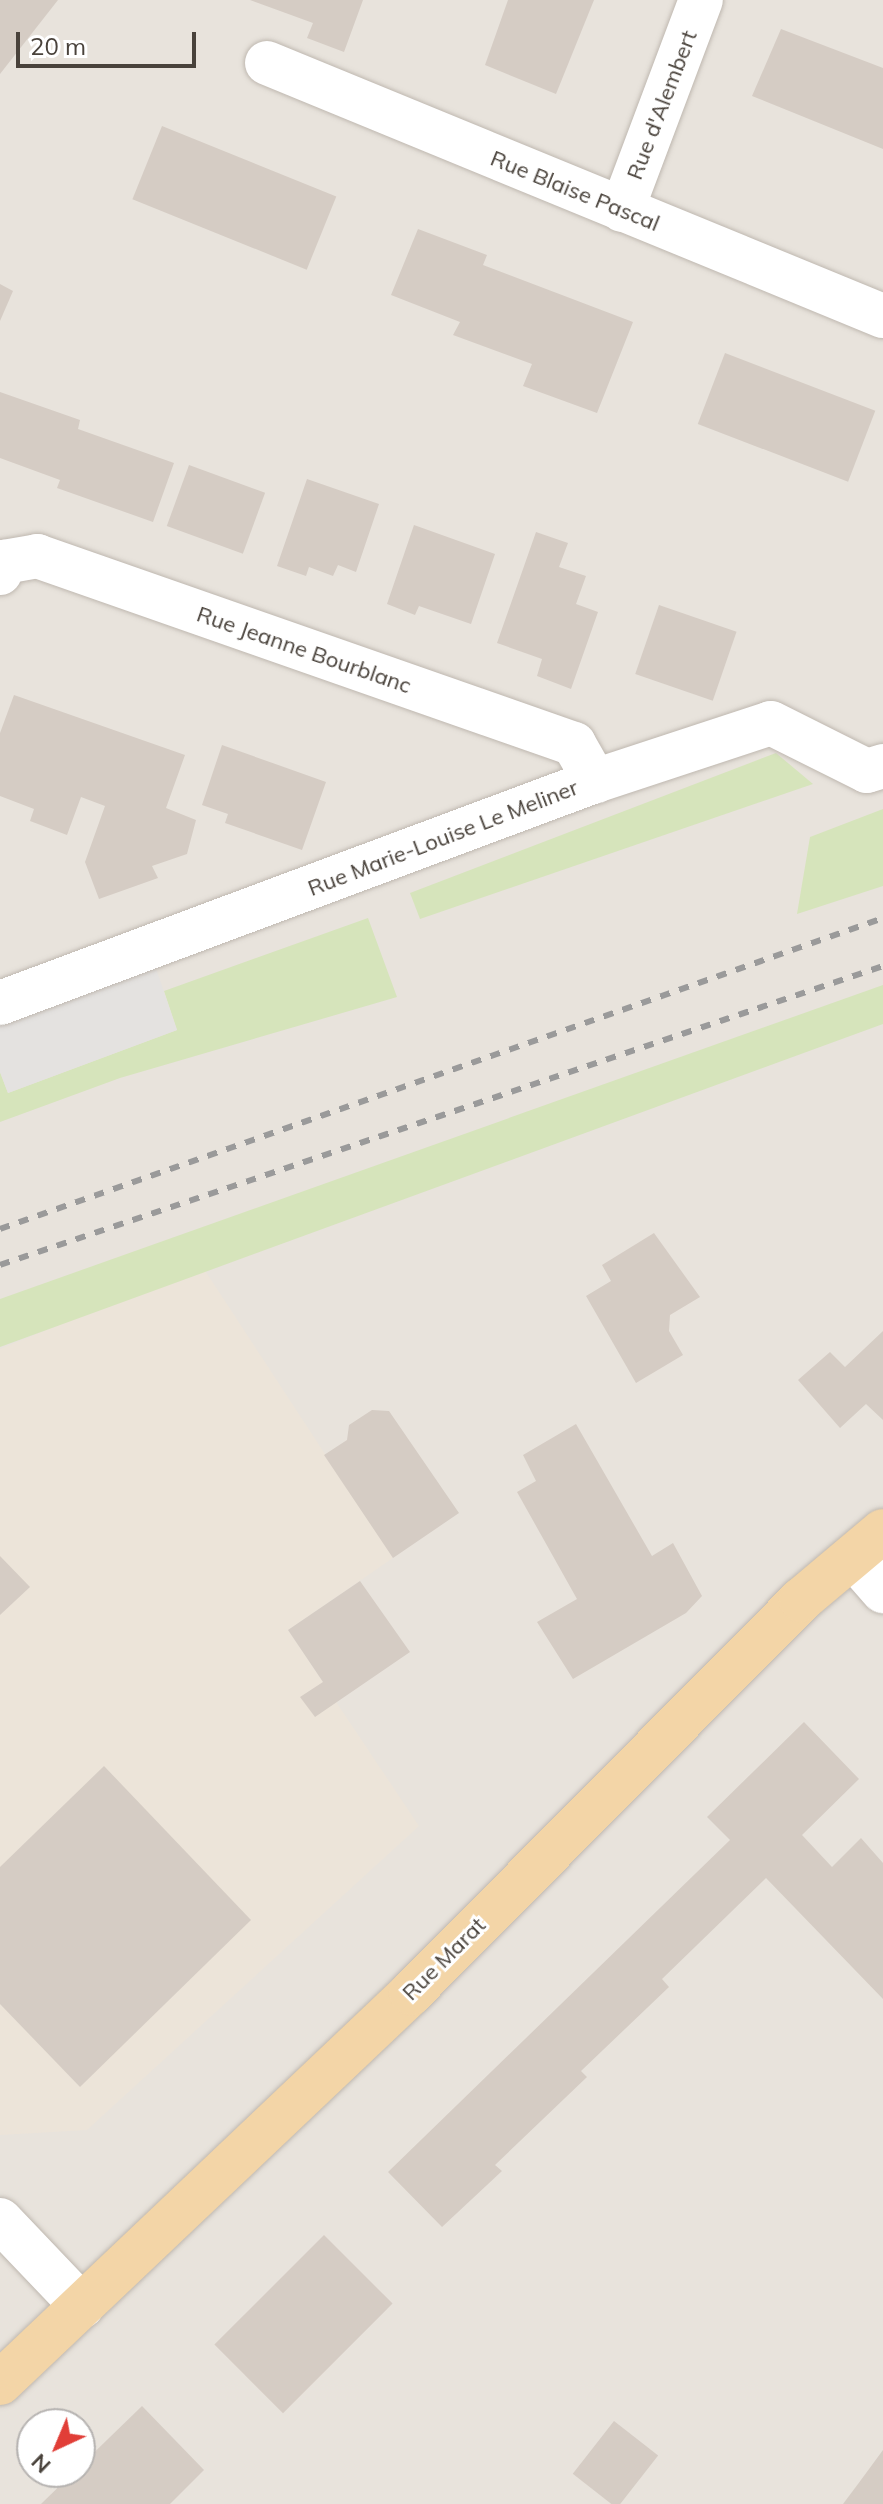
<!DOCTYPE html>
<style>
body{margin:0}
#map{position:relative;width:883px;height:2504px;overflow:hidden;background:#f5f2ed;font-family:Mulish,sans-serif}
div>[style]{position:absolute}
.residential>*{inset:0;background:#e8e3dc}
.education>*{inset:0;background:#ece4d9}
.green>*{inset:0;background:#d6e4bb}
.parking>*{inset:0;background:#e4e2e0}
.building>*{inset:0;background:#d5ccc4;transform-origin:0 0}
.roads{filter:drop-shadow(0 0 2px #bfb8b0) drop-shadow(0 0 2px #bfb8b0)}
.minor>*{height:44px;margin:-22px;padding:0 22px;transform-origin:22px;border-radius:22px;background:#fff}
.major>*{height:44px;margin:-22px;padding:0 22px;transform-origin:22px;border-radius:22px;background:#f3d5a7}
.rail>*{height:6px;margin-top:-3px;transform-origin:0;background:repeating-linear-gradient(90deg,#9a9a9a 0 10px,transparent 0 20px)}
span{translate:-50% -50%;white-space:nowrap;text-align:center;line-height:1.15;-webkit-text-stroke:6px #fff;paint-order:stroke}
.street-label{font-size:22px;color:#49423b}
.north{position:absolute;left:16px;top:2408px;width:80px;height:80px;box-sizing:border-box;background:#fff;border:2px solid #b6b3b1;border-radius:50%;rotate:224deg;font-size:22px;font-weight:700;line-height:32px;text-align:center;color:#49423b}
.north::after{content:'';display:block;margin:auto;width:28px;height:36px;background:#e13e37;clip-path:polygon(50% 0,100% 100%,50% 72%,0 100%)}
.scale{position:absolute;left:16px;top:32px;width:180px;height:36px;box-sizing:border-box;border:4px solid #49423b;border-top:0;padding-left:10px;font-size:24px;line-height:28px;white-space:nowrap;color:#49423b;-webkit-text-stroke:6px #fff;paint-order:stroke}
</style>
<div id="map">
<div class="residential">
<div style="clip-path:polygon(evenodd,0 0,883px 0,883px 2504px,0 2504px,0 0,32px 2424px,80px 2424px,80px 2472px,32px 2472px,32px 2424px)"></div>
</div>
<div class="education">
<div style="clip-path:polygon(202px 1266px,393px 1558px,288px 1630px,419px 1826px,87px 2130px,0 2135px,0 1349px)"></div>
</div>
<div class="green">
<div style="clip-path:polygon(776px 753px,813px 784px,420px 919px,410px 893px)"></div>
<div style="clip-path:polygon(883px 809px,883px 886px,797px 914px,810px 837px)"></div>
<div style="clip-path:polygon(368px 918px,397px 997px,120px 1078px,0 1122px,0 1072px,8px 1093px,177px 1030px,164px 991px)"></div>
<div style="clip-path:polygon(883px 985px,883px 1024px,0 1347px,0 1299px)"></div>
</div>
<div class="parking">
<div style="clip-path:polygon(149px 948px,177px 1030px,8px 1093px,0 1072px,0 1003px)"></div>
</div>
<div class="building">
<div style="clip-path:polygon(0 0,58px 0,0 74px)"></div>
<div style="clip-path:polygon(250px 0,363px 0,344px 52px,307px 38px,313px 23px)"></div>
<div style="clip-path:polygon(508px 0,594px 0,556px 94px,485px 65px)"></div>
<div style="clip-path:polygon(781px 29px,883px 68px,883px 149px,752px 96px)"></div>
<div style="left:162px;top:126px;width:188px;height:79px;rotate:22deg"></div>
<div style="clip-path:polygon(418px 229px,487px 255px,483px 265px,633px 322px,597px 413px,523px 386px,532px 364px,453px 335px,460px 322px,391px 295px)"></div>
<div style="clip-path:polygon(0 284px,13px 291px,0 321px)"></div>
<div style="left:725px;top:353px;width:161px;height:76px;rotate:21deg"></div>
<div style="clip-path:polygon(0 392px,80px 420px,78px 429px,174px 463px,153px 522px,57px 488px,60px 480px,0 458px)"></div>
<div style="left:189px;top:465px;width:81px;height:65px;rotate:20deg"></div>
<div style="clip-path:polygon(307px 479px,379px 504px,356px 572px,338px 565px,333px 576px,309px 567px,306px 576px,277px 566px)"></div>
<div style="clip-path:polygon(414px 525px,495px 554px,471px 624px,419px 606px,415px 615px,387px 604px)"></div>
<div style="clip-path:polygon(536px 532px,568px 543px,559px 567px,586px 576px,576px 604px,598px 612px,571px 689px,537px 676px,542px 659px,497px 643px)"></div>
<div style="left:659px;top:605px;width:82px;height:73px;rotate:19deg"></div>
<div style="clip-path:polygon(14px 695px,185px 755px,166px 808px,196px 820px,187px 854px,152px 866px,158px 878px,99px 899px,85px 862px,105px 806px,81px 797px,67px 835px,30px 821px,34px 809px,0 796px,0 733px)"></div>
<div style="clip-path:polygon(222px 745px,326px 782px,302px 850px,225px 823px,228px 814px,202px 805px)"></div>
<div style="clip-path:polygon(654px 1233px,700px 1297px,670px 1315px,669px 1331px,683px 1355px,636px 1383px,586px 1296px,611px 1281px,602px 1265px)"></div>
<div style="clip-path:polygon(883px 1331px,883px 1420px,866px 1404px,840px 1428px,798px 1380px,830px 1352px,845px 1367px)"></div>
<div style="clip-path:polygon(372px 1410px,389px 1411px,459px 1513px,393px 1558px,324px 1455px,347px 1440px,349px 1425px)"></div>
<div style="clip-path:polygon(576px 1424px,652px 1556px,673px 1543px,702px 1596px,686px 1613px,573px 1679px,537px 1622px,577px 1599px,517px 1492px,536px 1481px,523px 1455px)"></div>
<div style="clip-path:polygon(0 1556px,30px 1587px,0 1615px)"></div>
<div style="clip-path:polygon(360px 1581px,410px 1652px,315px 1717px,300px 1697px,323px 1682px,288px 1630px)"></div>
<div style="clip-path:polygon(804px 1722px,859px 1779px,802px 1835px,832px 1867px,861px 1838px,883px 1863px,883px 1999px,766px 1878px,662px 1979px,669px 1987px,581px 2071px,587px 2077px,495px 2165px,502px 2171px,442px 2227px,388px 2172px,730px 1840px,707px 1817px)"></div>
<div style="clip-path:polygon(104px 1766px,251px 1920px,80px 2087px,0 2004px,0 1867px)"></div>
<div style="left:324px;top:2235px;width:97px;height:155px;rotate:45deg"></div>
<div style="clip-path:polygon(142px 2406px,204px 2470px,170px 2504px,41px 2504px)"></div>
<div style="left:614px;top:2421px;width:56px;height:67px;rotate:38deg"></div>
<div style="clip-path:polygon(883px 2450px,883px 2504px,843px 2504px,858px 2484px)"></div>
</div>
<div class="roads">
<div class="minor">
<div style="left:267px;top:63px;width:666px;rotate:22.33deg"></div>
<div style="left:622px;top:210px;width:224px;rotate:-69.4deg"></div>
<div style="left:0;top:573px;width:12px;rotate:-70deg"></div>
<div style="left:4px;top:562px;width:34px;rotate:-10deg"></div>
<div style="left:37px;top:556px;width:569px;rotate:19.29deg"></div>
<div style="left:574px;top:744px;width:43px;rotate:60.4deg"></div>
<div style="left:0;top:1003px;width:635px;rotate:-20.46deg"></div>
<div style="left:595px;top:781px;width:185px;rotate:-18.2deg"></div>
<div style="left:771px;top:723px;width:107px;rotate:26.6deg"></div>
<div style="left:867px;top:771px;width:17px;rotate:-17deg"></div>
<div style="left:855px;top:1559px;width:43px;rotate:48.8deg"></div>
<div style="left:0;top:2220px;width:119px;rotate:46.4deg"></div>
</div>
<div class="major">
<div style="left:0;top:2383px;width:567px;rotate:-43.5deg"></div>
<div style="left:411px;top:1993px;width:554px;rotate:-45.22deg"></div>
<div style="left:801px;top:1600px;width:107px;rotate:-40.1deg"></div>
</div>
</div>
<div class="rail">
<div style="left:0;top:1229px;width:936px;rotate:-19.4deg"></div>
<div style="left:0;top:1265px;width:932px;rotate:-18.71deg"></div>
</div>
<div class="street-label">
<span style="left:662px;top:105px;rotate:-69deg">Rue d'Alembert</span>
<span style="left:575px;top:191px;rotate:22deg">Rue Blaise Pascal</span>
<span style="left:304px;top:650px;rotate:19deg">Rue Jeanne Bourblanc</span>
<span style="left:443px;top:838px;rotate:-21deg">Rue Marie-Louise Le Meliner</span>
<span style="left:444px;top:1959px;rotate:-45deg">Rue Marat</span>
</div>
<div class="north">N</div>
<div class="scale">20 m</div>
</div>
